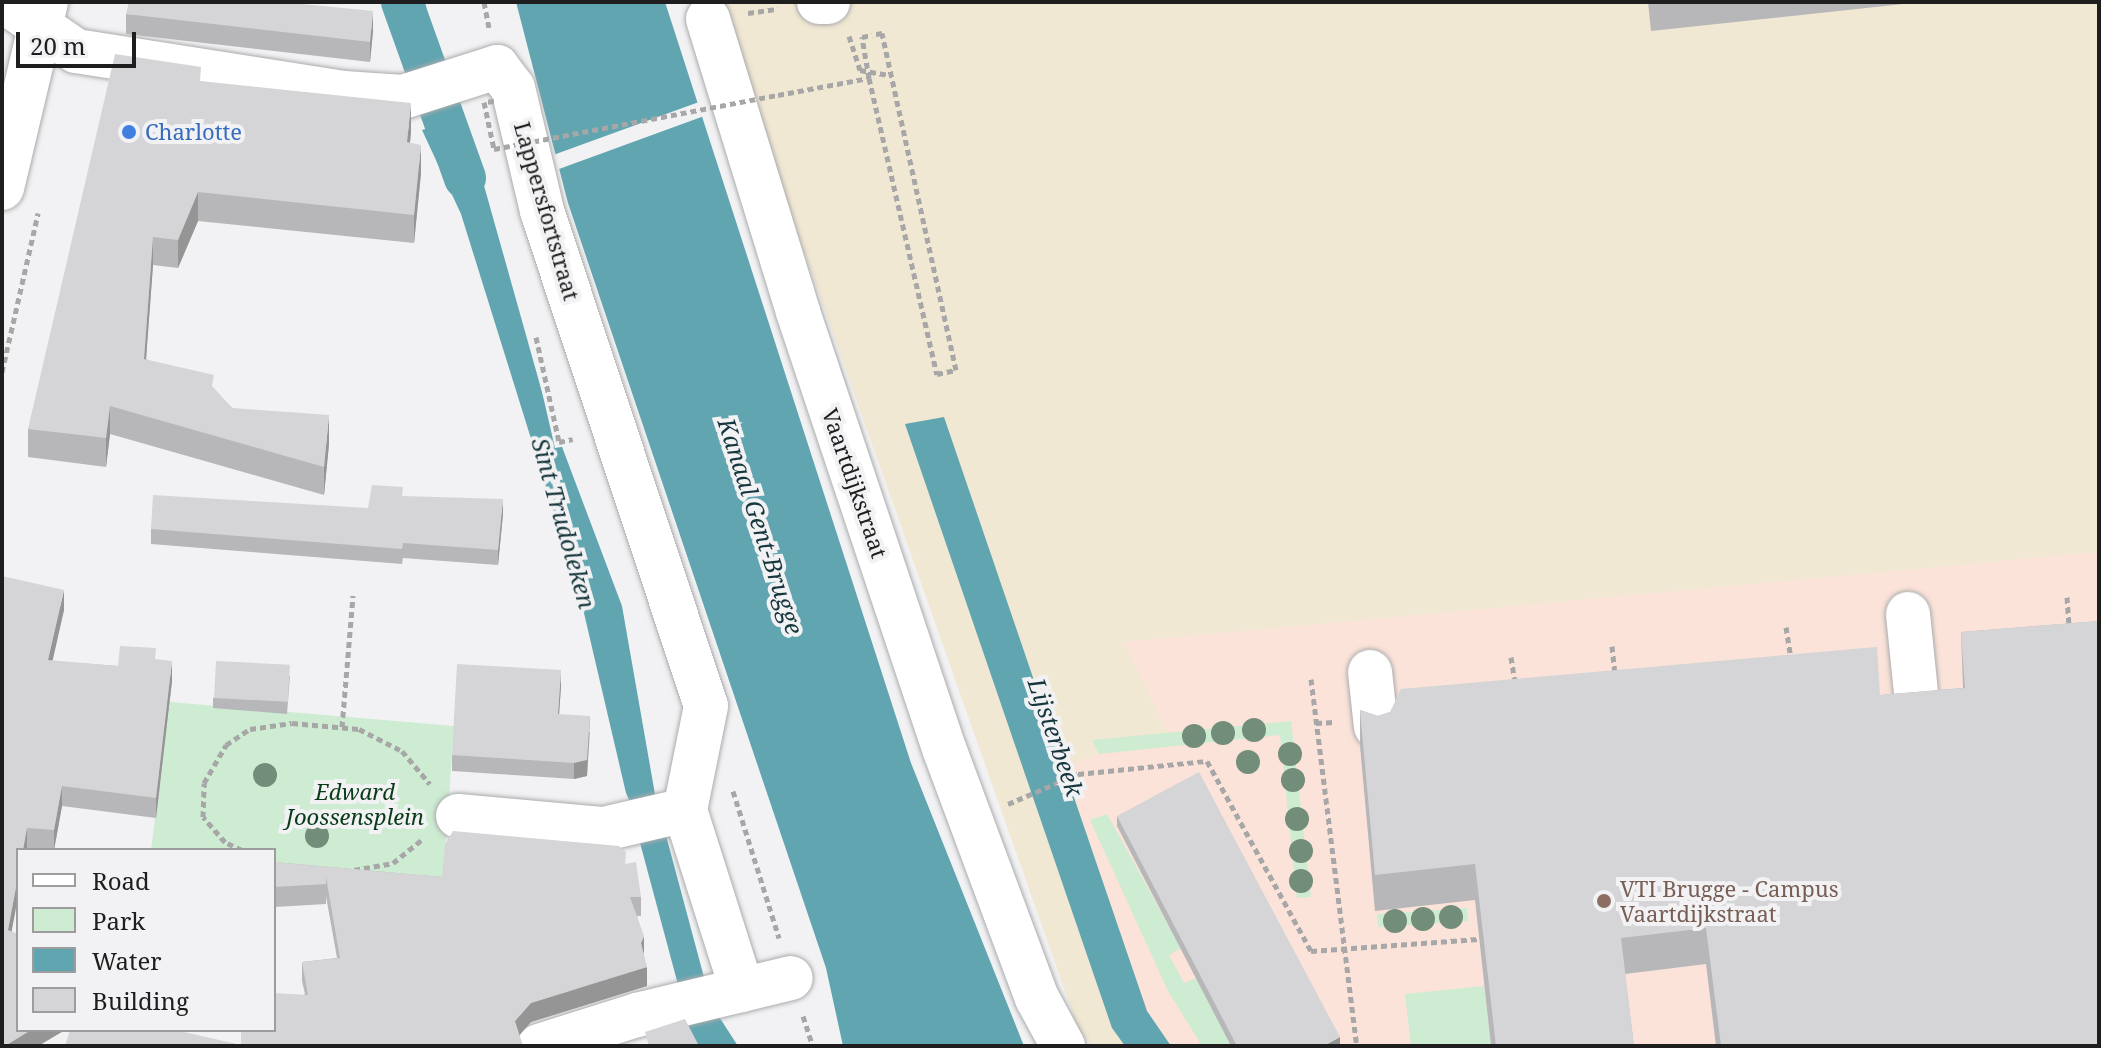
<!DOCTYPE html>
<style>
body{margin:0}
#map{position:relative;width:2101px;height:1048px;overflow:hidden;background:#f2f2f4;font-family:"Noto Serif",serif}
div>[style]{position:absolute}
.industrial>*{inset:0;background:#f1e8d3}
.education>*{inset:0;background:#fbe3d9}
.green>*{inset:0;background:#cdecd1;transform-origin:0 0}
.water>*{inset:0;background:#61a5b1;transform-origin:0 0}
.pier>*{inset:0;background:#f2f2f4;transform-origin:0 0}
.canal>*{height:42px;margin:-21px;padding:0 21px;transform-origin:21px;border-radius:21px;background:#61a5b1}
.path>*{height:5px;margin-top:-2.5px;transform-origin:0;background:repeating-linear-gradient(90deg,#a7a7a8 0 6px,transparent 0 10px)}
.roads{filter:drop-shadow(0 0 2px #abacad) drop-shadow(0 0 2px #abacad)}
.minor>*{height:44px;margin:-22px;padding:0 22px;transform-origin:22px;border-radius:22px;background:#fff}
.primary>*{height:44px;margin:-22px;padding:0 22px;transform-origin:22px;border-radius:22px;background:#fff}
.path-bridge>*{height:5px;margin-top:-2.5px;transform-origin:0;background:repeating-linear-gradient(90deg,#a7a7a8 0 6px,transparent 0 10px)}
.trees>*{width:24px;height:24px;margin:-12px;border-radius:50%;background:#728d7a}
.wall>*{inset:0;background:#b7b7b9}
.shaded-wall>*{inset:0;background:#959596}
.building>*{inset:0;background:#d5d5d7;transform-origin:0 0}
.dots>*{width:22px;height:22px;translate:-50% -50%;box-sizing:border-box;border:4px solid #f2f2f4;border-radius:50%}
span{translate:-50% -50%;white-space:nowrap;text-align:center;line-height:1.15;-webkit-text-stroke:8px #f2f2f4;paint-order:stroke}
.shop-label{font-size:22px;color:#366cbe}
.left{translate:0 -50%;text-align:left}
.street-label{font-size:22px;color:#1e1e1e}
.park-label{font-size:22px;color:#093b17;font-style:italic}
.education-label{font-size:22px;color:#785e54}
.water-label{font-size:24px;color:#16373d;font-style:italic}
.frame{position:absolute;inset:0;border:4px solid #1e1e1e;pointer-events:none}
.legend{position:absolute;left:16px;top:848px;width:260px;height:184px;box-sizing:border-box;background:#f2f2f4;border:2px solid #9d9d9e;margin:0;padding:10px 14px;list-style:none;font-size:24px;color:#1e1e1e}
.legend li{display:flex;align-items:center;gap:16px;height:40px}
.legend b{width:40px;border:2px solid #9d9d9e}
.scale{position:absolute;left:16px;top:32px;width:120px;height:36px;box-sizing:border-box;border:4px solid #1e1e1e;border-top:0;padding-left:10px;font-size:24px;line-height:28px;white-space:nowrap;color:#1e1e1e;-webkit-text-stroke:6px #f2f2f4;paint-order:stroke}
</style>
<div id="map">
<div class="industrial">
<div style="clip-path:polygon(716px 2px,2099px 2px,2099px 1046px,1092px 1046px,1078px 1028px)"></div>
</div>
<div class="education">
<div style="clip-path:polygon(2099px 552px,2099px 1046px,1171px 1046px,1147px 1011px,1072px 791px,1084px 785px,1072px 764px,1099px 754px,1092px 740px,1168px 733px,1124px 642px)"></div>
</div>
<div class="green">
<div style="clip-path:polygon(170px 702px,454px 726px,442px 896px,274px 881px,274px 850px,151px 850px)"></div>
<div style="clip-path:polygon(1291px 721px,1311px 897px,1297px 898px,1280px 735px,1099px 754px,1092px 740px)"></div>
<div style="clip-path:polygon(1107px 814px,1181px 948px,1169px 955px,1184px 983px,1196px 978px,1231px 1046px,1202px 1046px,1168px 991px,1090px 820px)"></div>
<div style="left:1467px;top:908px;width:13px;height:90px;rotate:86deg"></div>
<div style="clip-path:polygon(1484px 986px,1491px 1046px,1411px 1046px,1405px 994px)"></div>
</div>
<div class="water">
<div style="clip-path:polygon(384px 2px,425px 2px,435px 45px,401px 55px)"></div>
<div style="clip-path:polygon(516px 2px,665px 2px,911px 763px,1024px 1046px,843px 1046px,826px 968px,568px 203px)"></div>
<div style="clip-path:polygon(465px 118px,544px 399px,622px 606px,656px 800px,630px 802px,626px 793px,580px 596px,461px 214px,422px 130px)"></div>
<div style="clip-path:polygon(944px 417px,1147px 1011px,1171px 1046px,1125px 1046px,1112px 1028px,905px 424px)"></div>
<div style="left:664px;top:828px;width:163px;height:27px;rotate:75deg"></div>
<div style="clip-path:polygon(714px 1009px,738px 1046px,695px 1046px,682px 1018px)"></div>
</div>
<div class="pier">
<div style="left:699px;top:102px;width:15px;height:158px;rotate:70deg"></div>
<div style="clip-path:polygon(516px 279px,548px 398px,567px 446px,555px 448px)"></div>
</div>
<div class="canal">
<div style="left:402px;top:2px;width:187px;rotate:70.3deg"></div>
</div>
<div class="path">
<div style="left:484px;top:2px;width:26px;rotate:79deg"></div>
<div style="left:748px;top:13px;width:30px;rotate:-8deg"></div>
<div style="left:849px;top:36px;width:36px;rotate:72deg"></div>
<div style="left:860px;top:70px;width:29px;rotate:10deg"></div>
<div style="left:778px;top:95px;width:93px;rotate:-10.6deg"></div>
<div style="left:869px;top:78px;width:304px;rotate:77.1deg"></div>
<div style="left:937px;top:374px;width:19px;rotate:-12deg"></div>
<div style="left:956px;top:370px;width:345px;rotate:-102.4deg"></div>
<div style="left:882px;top:33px;width:10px;rotate:169deg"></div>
<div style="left:536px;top:337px;width:107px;rotate:77.6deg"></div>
<div style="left:559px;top:442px;width:14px;rotate:-12deg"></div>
<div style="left:2px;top:372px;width:163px;rotate:-77.2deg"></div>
<div style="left:2067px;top:597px;width:29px;rotate:86deg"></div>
<div style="left:1786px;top:627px;width:32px;rotate:81deg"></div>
<div style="left:1612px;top:646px;width:30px;rotate:84deg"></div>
<div style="left:1511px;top:657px;width:25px;rotate:81deg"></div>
<div style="left:1311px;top:679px;width:370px;rotate:82.9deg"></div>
<div style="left:1316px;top:723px;width:19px;rotate:-3deg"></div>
<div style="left:342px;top:727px;width:132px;rotate:-85.2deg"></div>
<div style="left:733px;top:791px;width:154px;rotate:72.6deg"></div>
<div style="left:1008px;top:804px;width:76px;rotate:-23.2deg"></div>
<div style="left:1078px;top:774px;width:130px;rotate:-5.8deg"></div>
<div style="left:1207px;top:761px;width:217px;rotate:61.3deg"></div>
<div style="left:1311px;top:951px;width:168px;rotate:-4.1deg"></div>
<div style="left:242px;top:850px;width:19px;rotate:-155deg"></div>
<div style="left:225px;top:842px;width:33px;rotate:-131deg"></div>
<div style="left:203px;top:817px;width:34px;rotate:-88deg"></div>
<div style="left:204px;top:783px;width:44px;rotate:-59.9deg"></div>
<div style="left:226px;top:745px;width:29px;rotate:-34deg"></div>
<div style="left:250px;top:729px;width:42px;rotate:-8.1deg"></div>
<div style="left:292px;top:723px;width:67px;rotate:5.1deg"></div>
<div style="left:359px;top:729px;width:48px;rotate:27.1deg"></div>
<div style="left:402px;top:751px;width:43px;rotate:49.7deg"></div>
<div style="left:354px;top:870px;width:40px;rotate:-10deg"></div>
<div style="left:393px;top:863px;width:38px;rotate:-39deg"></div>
<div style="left:803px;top:1016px;width:32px;rotate:72deg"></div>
</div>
<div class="roads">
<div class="minor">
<div style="left:5px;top:2px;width:86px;rotate:34.6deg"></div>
<div style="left:76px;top:51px;width:271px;rotate:8.9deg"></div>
<div style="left:344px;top:93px;width:59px;rotate:3.9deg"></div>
<div style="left:403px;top:97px;width:99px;rotate:-17.7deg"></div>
<div style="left:497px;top:67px;width:26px;rotate:53deg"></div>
<div style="left:513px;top:88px;width:126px;rotate:76.7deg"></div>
<div style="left:542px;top:211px;width:521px;rotate:71.67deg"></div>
<div style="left:706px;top:706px;width:106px;rotate:101.4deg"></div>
<div style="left:685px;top:810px;width:189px;rotate:72.4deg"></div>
<div style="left:819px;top:2px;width:9px"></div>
<div style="left:708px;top:19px;width:307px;rotate:72.9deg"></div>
<div style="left:798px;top:312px;width:463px;rotate:71.5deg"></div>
<div style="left:945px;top:751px;width:264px;rotate:69.6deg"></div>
<div style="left:1037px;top:998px;width:55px;rotate:61.6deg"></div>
<div style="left:1908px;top:614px;width:89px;rotate:84.2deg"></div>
<div style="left:1370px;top:672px;width:55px;rotate:83.8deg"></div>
<div style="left:458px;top:816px;width:147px;rotate:5.1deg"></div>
<div style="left:604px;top:829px;width:83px;rotate:-13.2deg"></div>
<div style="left:539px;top:1046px;width:103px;rotate:-17.6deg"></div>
<div style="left:637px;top:1015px;width:158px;rotate:-13.5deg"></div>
</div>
<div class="primary">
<div style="left:2px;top:188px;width:191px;rotate:-76.7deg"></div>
</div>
</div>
<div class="path-bridge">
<div style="left:869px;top:78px;width:42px;rotate:-99.7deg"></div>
<div style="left:862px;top:37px;width:10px;rotate:-11deg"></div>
<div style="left:494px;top:101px;width:10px;rotate:174deg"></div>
<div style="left:484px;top:102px;width:48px;rotate:78deg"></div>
<div style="left:494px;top:149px;width:289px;rotate:-10.8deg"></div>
</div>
<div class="trees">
<div style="left:1254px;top:730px"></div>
<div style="left:1223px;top:733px"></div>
<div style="left:1194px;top:736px"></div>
<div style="left:1290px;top:754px"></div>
<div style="left:1248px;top:762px"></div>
<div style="left:265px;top:775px"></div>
<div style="left:1293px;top:780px"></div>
<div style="left:1297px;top:819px"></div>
<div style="left:317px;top:836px"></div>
<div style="left:1301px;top:851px"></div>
<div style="left:1301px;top:881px"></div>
<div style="left:1451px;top:917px"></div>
<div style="left:1423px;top:919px"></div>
<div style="left:1395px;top:921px"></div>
</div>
<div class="wall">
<div style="clip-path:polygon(1648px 2px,1922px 2px,1651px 31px)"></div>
<div style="clip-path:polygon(126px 14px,373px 31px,370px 62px,126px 34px)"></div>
<div style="clip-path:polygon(201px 81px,411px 132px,410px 143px,421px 173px,414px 243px,198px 221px,178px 268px,153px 265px,146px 359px,214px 389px,232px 408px,329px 444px,324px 495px,110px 434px,106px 467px,28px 457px,28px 429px)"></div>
<div style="clip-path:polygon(403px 496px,503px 514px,498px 565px,403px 558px,402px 564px,151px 544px,151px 529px,368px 508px)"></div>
<div style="clip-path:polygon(2px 576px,64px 610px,52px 661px,118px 666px,156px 659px,172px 681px,156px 818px,62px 806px,54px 850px,27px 848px,11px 932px,18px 1030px,65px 1030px,38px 1046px,2px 1046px)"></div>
<div style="clip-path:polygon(2099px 621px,2099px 1046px,1716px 1046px,1706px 964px,1625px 974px,1634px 1046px,1491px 1046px,1475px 900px,1375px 911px,1360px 746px,1360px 710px,1378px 716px,1390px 712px,1880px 695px,1963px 688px,1961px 632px)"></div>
<div style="clip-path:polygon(290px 676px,287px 714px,213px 708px,213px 698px)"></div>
<div style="clip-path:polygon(561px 686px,559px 714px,590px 732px,587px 776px,574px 779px,452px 771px,452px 755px)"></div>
<div style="clip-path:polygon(1117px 816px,1340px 1046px,1231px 1046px,1117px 826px)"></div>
<div style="clip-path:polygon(274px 862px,442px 877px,626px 864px,641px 897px,641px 916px,637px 916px,644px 956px,647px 986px,531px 1022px,519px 1035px,523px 1046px,65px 1046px,241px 1045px,305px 994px,302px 981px,302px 962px,337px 958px,326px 896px,326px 904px,274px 907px)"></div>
</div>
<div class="shaded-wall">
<div style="clip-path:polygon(373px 11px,373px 31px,370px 62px,370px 42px)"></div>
<div style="clip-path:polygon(411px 103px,411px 132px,407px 171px,407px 142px)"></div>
<div style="clip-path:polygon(421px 145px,421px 173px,414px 243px,414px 215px)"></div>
<div style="clip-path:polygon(198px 192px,198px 221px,178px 268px,178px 240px)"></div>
<div style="clip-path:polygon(153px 237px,153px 265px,144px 387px,144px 359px)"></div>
<div style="clip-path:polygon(110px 406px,110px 434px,106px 467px,106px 438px)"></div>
<div style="clip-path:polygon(329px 415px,329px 444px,324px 495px,324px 467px)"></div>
<div style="clip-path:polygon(503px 499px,503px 514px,498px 565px,498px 550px)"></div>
<div style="clip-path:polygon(64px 590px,64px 610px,48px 681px,48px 660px)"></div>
<div style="clip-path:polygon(172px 661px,172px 681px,156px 818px,156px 798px)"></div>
<div style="clip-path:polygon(561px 670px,561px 686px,558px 730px,558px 714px)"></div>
<div style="clip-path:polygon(590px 716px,587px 776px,574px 779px,574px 763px)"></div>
<div style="clip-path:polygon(62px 786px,62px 806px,54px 850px,54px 830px)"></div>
<div style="clip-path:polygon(27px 828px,27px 850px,23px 850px)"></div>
<div style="clip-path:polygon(18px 877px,18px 897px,8px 951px,8px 930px)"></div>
<div style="clip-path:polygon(644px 936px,644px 956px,641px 943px)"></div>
<div style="clip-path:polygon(647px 967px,647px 986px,531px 1022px,515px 1040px,515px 1021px,531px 1003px)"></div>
<div style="clip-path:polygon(31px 1030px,65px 1030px,38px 1046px,5px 1046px)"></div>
<div style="clip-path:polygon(1340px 1037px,1340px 1046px,1324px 1046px)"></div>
</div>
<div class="building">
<div style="clip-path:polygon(129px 2px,282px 2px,373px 11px,370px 42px,126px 14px)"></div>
<div style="clip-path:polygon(115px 54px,201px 67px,200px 81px,411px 103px,407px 142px,421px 145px,414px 215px,198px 192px,178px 240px,153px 237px,144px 359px,214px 375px,212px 386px,232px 408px,329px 415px,324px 467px,110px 406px,106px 438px,28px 429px)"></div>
<div style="clip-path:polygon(372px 485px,403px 487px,402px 496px,503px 499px,498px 550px,403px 543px,402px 549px,151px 529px,153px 495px,368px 508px)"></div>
<div style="clip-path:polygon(2px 576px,64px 590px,48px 660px,118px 666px,120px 646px,156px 648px,155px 659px,172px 661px,156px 798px,62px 786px,54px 830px,27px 828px,23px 850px,18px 850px,18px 877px,8px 930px,18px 934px,18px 1030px,31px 1030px,5px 1046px,2px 1046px)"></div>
<div style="clip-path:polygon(2099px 621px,2099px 839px,2097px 839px,2099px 855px,2099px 1046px,1721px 1046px,1706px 928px,1621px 938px,1634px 1046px,1496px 1046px,1475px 864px,1375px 875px,1360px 710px,1378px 716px,1390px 712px,1401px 689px,1877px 647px,1880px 695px,1965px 688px,1961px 632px)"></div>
<div style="left:216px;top:661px;width:74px;height:37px;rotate:3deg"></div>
<div style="clip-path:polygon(457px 664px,561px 670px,558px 714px,590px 716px,587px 760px,574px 763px,452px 755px)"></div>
<div style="clip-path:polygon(1199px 772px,1340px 1037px,1324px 1046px,1237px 1046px,1117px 816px)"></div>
<div style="clip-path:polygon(453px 831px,619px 846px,626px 852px,625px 864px,636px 862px,641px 897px,630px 897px,644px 936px,641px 943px,647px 967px,531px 1003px,515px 1021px,523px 1046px,525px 1046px,65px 1046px,70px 1030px,175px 1030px,241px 1045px,241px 1030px,274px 1030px,274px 993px,308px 995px,302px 962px,340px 958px,326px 877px,326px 884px,274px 887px,274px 862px,442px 877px,445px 844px)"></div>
<div style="clip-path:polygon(685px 1019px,699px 1046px,649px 1046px,645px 1032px)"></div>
</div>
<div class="dots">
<div style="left:129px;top:132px;background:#3f7fe0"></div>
<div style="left:1604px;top:901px;background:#8d6e63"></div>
</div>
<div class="shop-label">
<span class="left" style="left:145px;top:132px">Charlotte</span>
</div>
<div class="street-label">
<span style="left:547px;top:211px;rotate:74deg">Lappersfortstraat</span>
<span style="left:855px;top:483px;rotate:71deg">Vaartdijkstraat</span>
</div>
<div class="park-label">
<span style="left:355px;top:804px">Edward<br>Joossensplein</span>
</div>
<div class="education-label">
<span class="left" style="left:1620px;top:901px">VTI Brugge - Campus<br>Vaartdijkstraat</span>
</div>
<div class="water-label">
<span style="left:564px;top:523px;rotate:74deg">Sint Trudoleken</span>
<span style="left:761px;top:526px;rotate:72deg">Kanaal Gent-Brugge</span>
<span style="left:1056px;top:737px;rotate:71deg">Lijsterbeek</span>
</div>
<div class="frame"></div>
<ul class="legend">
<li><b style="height:10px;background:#fff"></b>Road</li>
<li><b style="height:22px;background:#cdecd1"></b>Park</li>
<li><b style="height:22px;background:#61a5b1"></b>Water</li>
<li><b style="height:22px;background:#d5d5d7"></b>Building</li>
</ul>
<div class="scale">20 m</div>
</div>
